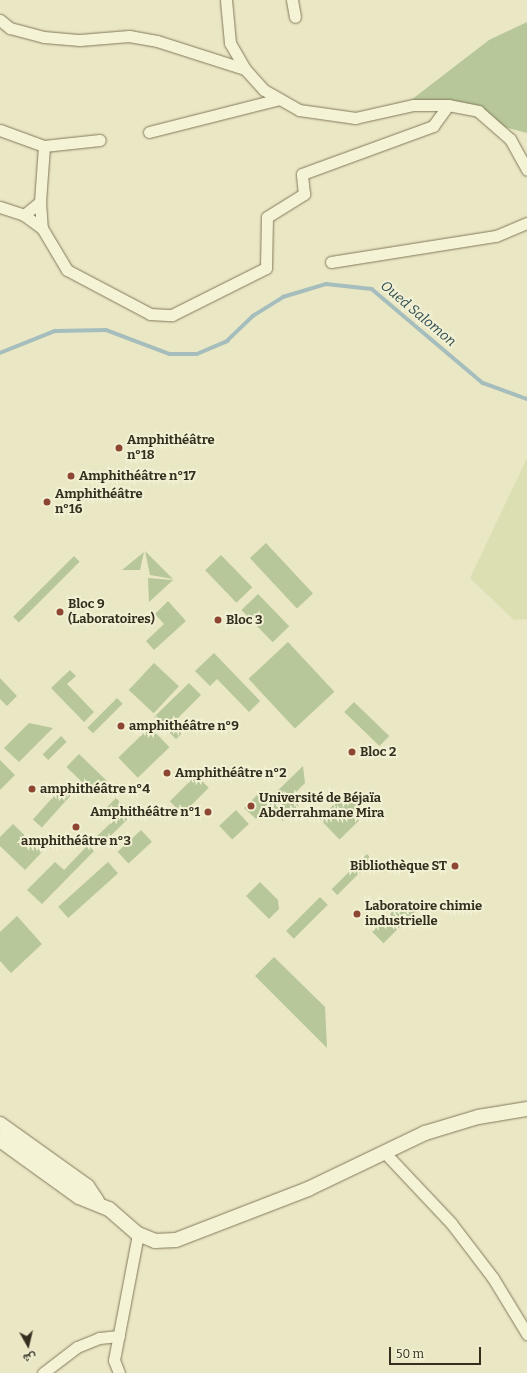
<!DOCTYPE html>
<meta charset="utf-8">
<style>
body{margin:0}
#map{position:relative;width:527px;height:1373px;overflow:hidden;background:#eae7c4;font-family:Bitter,Vazirmatn,serif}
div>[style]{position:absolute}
.farmland>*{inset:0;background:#dcdfb2}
.green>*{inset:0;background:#b7c799;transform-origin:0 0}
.stream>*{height:3.5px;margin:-1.75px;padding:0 1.75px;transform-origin:1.75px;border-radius:1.75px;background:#a5bdbc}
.roads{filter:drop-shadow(0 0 1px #83795c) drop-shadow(0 0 1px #83795c)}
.minor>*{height:11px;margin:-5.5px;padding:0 5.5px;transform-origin:5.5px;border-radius:5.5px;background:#f5f3d6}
.tertiary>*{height:14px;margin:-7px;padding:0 7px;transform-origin:7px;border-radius:7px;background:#f5f3d6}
.dots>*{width:11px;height:11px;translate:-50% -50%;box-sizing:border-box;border:2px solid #f2f0d3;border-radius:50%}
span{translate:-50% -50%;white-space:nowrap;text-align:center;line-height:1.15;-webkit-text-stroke:4px #f2f0d3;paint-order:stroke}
.poi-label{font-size:13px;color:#342e1f;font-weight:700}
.left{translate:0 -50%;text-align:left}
.right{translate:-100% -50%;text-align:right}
.water-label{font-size:14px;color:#2f4d52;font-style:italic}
.north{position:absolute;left:8px;top:1325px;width:40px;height:40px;-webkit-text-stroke:3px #f2f0d3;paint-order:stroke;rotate:172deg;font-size:11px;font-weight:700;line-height:16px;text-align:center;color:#342e1f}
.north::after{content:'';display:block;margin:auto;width:14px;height:18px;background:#342e1f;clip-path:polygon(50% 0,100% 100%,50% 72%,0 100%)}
.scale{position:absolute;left:389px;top:1347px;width:92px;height:18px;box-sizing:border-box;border:2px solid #342e1f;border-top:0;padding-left:5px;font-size:12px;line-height:14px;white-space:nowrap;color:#342e1f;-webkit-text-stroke:3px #f2f0d3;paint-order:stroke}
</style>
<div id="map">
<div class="farmland">
<div style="clip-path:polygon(527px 458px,527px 619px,514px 620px,470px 578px)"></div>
</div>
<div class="green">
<div style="clip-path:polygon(527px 22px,527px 133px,497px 125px,478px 111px,402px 107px,489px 40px)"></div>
<div style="left:266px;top:543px;width:69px;height:22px;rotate:47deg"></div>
<div style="clip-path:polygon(145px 551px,173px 579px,150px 575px)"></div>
<div style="clip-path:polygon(144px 552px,140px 570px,122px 570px)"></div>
<div style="left:221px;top:555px;width:45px;height:22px;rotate:46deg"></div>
<div style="left:74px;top:556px;width:8px;height:86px;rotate:45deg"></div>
<div style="clip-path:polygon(148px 578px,173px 580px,149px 602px)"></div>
<div style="left:258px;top:594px;width:45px;height:23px;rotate:46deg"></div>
<div style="clip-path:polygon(168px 601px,186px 621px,154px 650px,146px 641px,164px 624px,155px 614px)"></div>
<div style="left:288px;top:642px;width:68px;height:54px;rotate:47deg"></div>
<div style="clip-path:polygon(214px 653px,260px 701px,249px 712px,217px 679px,210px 686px,195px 671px)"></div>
<div style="left:154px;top:663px;width:34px;height:37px;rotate:43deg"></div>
<div style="clip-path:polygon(70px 670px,76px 676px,67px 684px,94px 712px,84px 722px,51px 688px)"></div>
<div style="clip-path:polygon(0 678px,17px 696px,7px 706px,0 699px)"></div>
<div style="clip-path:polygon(189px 683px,201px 695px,176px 720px,185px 730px,176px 739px,154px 717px)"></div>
<div style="left:117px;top:698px;width:8px;height:42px;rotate:45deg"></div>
<div style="left:354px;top:702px;width:49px;height:14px;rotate:44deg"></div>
<div style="clip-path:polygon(29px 723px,53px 728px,19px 762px,4px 748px)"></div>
<div style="left:150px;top:727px;width:28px;height:44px;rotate:46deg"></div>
<div style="left:61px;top:736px;width:8px;height:26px;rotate:45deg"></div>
<div style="left:79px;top:754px;width:40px;height:18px;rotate:44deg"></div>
<div style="clip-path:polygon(0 760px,15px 775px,0 790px)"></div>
<div style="clip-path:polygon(303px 766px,305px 783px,291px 797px,299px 806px,283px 821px,269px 806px,256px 819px,244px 808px,257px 795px,265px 803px)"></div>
<div style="left:196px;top:775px;width:18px;height:37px;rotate:45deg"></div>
<div style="left:63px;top:786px;width:12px;height:45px;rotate:42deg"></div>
<div style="left:346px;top:793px;width:29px;height:37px;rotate:46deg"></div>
<div style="clip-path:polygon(116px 798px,132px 815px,99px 847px,93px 840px,117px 817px,107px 807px)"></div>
<div style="left:236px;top:810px;width:19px;height:23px;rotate:47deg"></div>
<div style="clip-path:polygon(13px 824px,42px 852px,25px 870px,0 846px,0 837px)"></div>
<div style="left:141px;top:830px;width:16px;height:32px;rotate:47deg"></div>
<div style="clip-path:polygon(88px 845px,94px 851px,42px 904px,27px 890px,55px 862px,64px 870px)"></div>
<div style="left:367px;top:854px;width:8px;height:50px;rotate:45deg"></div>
<div style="left:108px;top:862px;width:15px;height:67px;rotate:48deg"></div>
<div style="clip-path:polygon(260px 882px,278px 900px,279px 909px,269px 919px,246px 896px)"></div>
<div style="left:320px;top:897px;width:11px;height:48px;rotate:45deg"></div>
<div style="left:404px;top:900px;width:16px;height:45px;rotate:45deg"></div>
<div style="clip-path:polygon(17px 916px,42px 944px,11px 973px,0 961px,0 932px)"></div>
<div style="clip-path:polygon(274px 957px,325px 1007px,327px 1048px,255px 976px)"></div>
</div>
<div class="stream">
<div style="left:0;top:353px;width:59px;rotate:-21.8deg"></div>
<div style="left:55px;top:331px;width:51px;rotate:-1.1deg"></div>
<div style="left:106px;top:330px;width:68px;rotate:20.6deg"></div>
<div style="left:170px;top:354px;width:27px"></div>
<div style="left:197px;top:354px;width:33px;rotate:-23deg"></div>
<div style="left:227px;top:341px;width:36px;rotate:-44deg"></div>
<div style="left:253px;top:316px;width:36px;rotate:-32deg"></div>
<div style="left:283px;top:297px;width:45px;rotate:-16.8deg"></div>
<div style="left:326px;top:284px;width:46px;rotate:6.2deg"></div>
<div style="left:372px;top:289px;width:145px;rotate:40.3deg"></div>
<div style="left:483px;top:383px;width:47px;rotate:20deg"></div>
</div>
<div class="roads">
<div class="minor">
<div style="left:226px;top:0;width:43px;rotate:84.7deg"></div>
<div style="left:230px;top:43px;width:30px;rotate:60deg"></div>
<div style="left:245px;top:69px;width:28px;rotate:48deg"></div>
<div style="left:264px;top:90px;width:40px;rotate:29.7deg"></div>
<div style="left:299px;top:110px;width:57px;rotate:8.1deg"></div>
<div style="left:355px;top:118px;width:59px;rotate:-12.6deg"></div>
<div style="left:413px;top:105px;width:35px"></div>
<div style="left:448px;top:105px;width:31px;rotate:11deg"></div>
<div style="left:478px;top:111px;width:43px;rotate:41.2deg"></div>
<div style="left:510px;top:139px;width:35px;rotate:61deg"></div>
<div style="left:292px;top:0;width:17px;rotate:80deg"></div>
<div style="left:0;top:20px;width:13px;rotate:39deg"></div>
<div style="left:10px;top:28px;width:35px;rotate:15deg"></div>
<div style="left:44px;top:37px;width:36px;rotate:5deg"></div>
<div style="left:80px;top:40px;width:49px;rotate:-4.7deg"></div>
<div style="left:129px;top:36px;width:28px;rotate:10deg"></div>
<div style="left:157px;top:41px;width:92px;rotate:17.7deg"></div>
<div style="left:0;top:130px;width:47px;rotate:20deg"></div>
<div style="left:44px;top:146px;width:56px;rotate:-6.1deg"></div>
<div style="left:149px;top:132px;width:134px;rotate:-14.2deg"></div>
<div style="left:40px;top:202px;width:26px;rotate:86deg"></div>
<div style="left:42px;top:228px;width:49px;rotate:59.2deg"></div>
<div style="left:67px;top:270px;width:94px;rotate:27.9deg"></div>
<div style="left:150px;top:314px;width:22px;rotate:3deg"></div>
<div style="left:172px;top:315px;width:105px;rotate:-26.6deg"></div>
<div style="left:266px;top:268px;width:51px;rotate:-88.9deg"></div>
<div style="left:267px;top:217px;width:44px;rotate:-31.9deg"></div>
<div style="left:304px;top:194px;width:20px;rotate:-96deg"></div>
<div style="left:302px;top:174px;width:140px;rotate:-20.1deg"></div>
<div style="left:433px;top:126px;width:26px;rotate:-54deg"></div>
<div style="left:0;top:207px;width:25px;rotate:18deg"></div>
<div style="left:24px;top:215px;width:21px;rotate:-39deg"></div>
<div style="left:40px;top:202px;width:56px;rotate:-85.9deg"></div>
<div style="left:24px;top:215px;width:22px;rotate:36deg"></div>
<div style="left:331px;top:262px;width:167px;rotate:-9deg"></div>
<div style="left:496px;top:236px;width:34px;rotate:-23deg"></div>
<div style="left:386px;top:1154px;width:95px;rotate:46.7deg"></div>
<div style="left:451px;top:1223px;width:69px;rotate:52.6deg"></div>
<div style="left:493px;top:1278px;width:66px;rotate:58.7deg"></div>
<div style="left:43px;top:1373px;width:43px;rotate:-37.4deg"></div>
<div style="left:77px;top:1347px;width:24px;rotate:-22deg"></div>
<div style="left:99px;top:1338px;width:20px;rotate:-6deg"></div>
<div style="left:119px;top:1373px;width:14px;rotate:-111deg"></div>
<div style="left:114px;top:1360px;width:128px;rotate:-79.2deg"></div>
</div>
<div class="tertiary">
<div style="left:0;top:1124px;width:107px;rotate:35.5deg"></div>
<div style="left:87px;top:1186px;width:18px;rotate:56deg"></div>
<div style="left:0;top:1140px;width:97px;rotate:35.8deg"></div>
<div style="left:79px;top:1197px;width:32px;rotate:22deg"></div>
<div style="left:109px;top:1209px;width:38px;rotate:41deg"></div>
<div style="left:138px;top:1234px;width:18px;rotate:22deg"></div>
<div style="left:155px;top:1241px;width:21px;rotate:-3deg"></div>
<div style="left:176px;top:1240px;width:142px;rotate:-21.1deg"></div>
<div style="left:308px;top:1189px;width:130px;rotate:-25.6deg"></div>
<div style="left:425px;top:1133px;width:55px;rotate:-16.8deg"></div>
<div style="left:478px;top:1117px;width:50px;rotate:-9.3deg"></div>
</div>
</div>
<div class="dots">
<div style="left:119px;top:448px;background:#8c4631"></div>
<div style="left:71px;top:476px;background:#8c4631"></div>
<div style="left:47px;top:502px;background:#8c4631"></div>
<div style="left:60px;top:612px;background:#8c4631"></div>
<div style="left:218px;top:620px;background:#8c4631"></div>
<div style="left:121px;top:726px;background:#8c4631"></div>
<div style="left:352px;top:752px;background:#8c4631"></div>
<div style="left:167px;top:773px;background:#8c4631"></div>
<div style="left:32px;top:789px;background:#8c4631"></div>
<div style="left:251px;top:806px;background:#8c4631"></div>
<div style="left:208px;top:812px;background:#8c4631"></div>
<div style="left:76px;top:827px;background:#8c4631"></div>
<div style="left:455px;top:866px;background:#8c4631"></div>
<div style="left:357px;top:914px;background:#8c4631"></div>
</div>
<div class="poi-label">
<span class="left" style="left:127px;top:448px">Amphithéâtre<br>n°18</span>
<span class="left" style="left:79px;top:476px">Amphithéâtre n°17</span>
<span class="left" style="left:55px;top:502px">Amphithéâtre<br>n°16</span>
<span class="left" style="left:68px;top:612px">Bloc 9<br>(Laboratoires)</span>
<span class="left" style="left:226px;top:620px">Bloc 3</span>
<span class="left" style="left:129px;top:726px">amphithéâtre n°9</span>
<span class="left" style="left:360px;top:752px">Bloc 2</span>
<span class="left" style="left:175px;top:773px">Amphithéâtre n°2</span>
<span class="left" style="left:40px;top:789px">amphithéâtre n°4</span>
<span class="left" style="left:259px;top:806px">Université de Béjaïa<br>Abderrahmane Mira</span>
<span class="right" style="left:200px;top:812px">Amphithéâtre n°1</span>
<span style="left:76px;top:841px">amphithéâtre n°3</span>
<span class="right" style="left:447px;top:866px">Bibliothèque ST</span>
<span class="left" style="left:365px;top:914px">Laboratoire chimie<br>industrielle</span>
</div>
<div class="water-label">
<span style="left:418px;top:314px;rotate:40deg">Oued Salomon</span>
</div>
<div class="north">ش</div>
<div class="scale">50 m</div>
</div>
